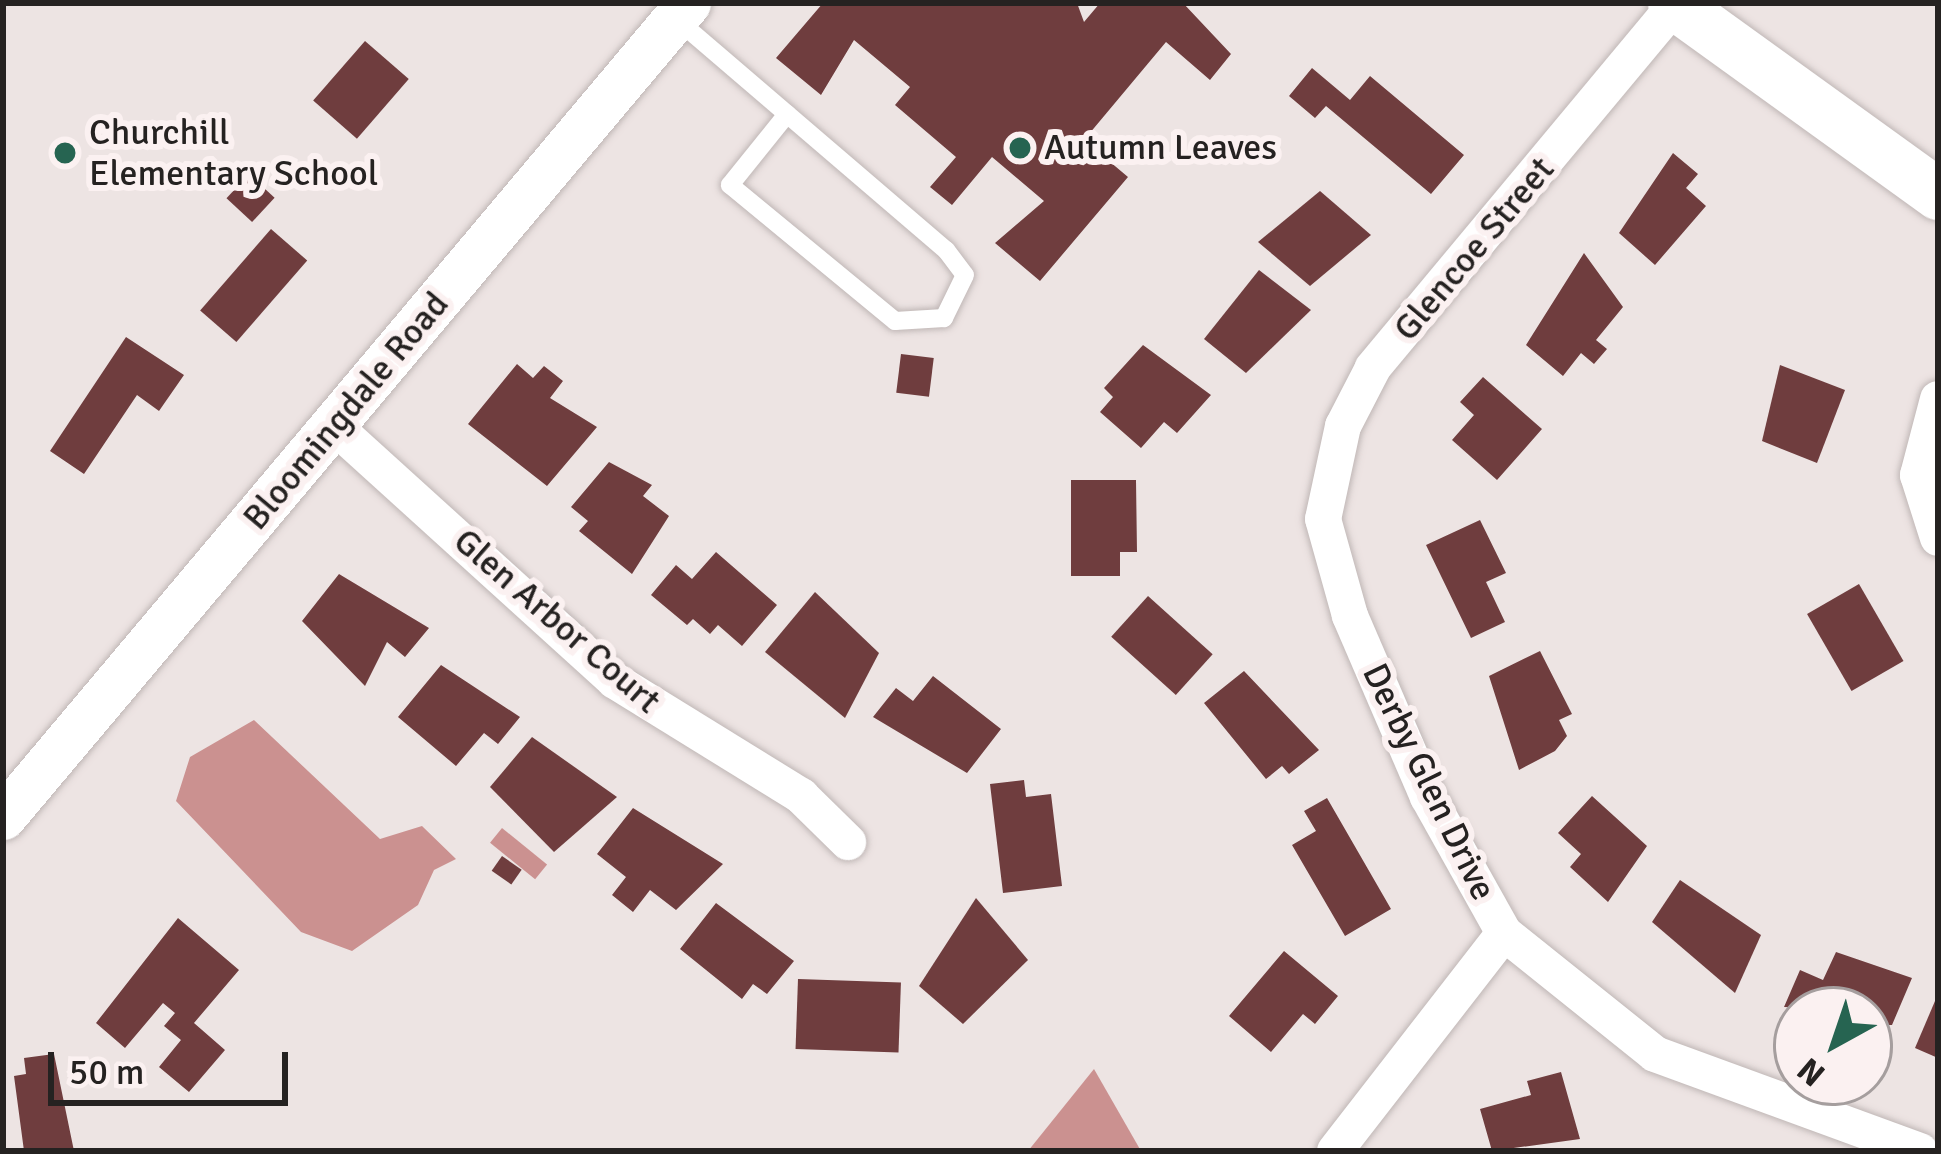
<!DOCTYPE html>
<style>
body{margin:0}
#map{position:relative;width:1941px;height:1154px;overflow:hidden;background:#ede4e3;font-family:Signika,sans-serif}
div>[style]{position:absolute}
.water>*{inset:0;background:#cb9190;transform-origin:0 0}
.building>*{inset:0;background:#6f3d3e;transform-origin:0 0}
.roads{filter:drop-shadow(0 0 3px #c0b7b6) drop-shadow(0 0 3px #c0b7b6)}
.service>*{height:18px;margin:-9px;padding:0 9px;transform-origin:9px;border-radius:9px;background:#fff}
.minor>*{height:36px;margin:-18px;padding:0 18px;transform-origin:18px;border-radius:18px;background:#fff}
.tertiary>*{height:45px;margin:-22.5px;padding:0 22.5px;transform-origin:22.5px;border-radius:22.5px;background:#fff}
.secondary>*{height:51px;margin:-25.5px;padding:0 25.5px;transform-origin:25.5px;border-radius:25.5px;background:#fff}
.dots>*{width:33px;height:33px;translate:-50% -50%;box-sizing:border-box;border:6px solid #fbf1f1;border-radius:50%}
span{translate:-50% -50%;white-space:nowrap;text-align:center;line-height:1.15;-webkit-text-stroke:12px #fbf1f1;paint-order:stroke}
.poi-label{font-size:36px;color:#252221}
.left{translate:0 -50%;text-align:left}
.street-label{font-size:36px;color:#252221}
.frame{position:absolute;inset:0;border:6px solid #252221;pointer-events:none}
.north{position:absolute;left:1773px;top:986px;width:120px;height:120px;box-sizing:border-box;background:#fbf1f1;border:3px solid #a59e9e;border-radius:50%;rotate:220deg;font-size:33px;font-weight:700;line-height:48px;text-align:center;color:#252221}
.north::after{content:'';display:block;margin:auto;width:42px;height:54px;background:#266451;clip-path:polygon(50% 0,100% 100%,50% 72%,0 100%)}
.scale{position:absolute;left:48px;top:1052px;width:240px;height:54px;box-sizing:border-box;border:6px solid #252221;border-top:0;padding-left:15px;font-size:36px;line-height:42px;white-space:nowrap;color:#252221;-webkit-text-stroke:9px #fbf1f1;paint-order:stroke}
</style>
<div id="map">
<div class="water">
<div style="clip-path:polygon(254px 720px,380px 839px,422px 826px,456px 859px,434px 870px,418px 905px,352px 951px,301px 932px,176px 801px,190px 757px)"></div>
<div style="left:502px;top:828px;width:58px;height:19px;rotate:39deg"></div>
<div style="clip-path:polygon(1094px 1069px,1141px 1151px,1028px 1151px)"></div>
</div>
<div class="building">
<div style="clip-path:polygon(823px 3px,1077px 3px,1084px 22px,1100px 3px,1183px 3px,1231px 54px,1210px 80px,1166px 42px,1084px 140px,1128px 177px,1040px 281px,995px 243px,1044px 201px,992px 157px,952px 205px,930px 187px,956px 157px,895px 105px,910px 87px,854px 40px,821px 95px,776px 58px)"></div>
<div style="left:365px;top:41px;width:58px;height:79px;rotate:41deg"></div>
<div style="clip-path:polygon(1312px 68px,1350px 100px,1370px 76px,1464px 155px,1431px 194px,1326px 106px,1315px 118px,1289px 96px)"></div>
<div style="clip-path:polygon(1673px 153px,1698px 174px,1686px 188px,1706px 206px,1655px 265px,1619px 233px)"></div>
<div style="left:249px;top:174px;width:35px;height:33px;rotate:43deg"></div>
<div style="clip-path:polygon(1320px 191px,1371px 235px,1310px 286px,1258px 242px)"></div>
<div style="left:271px;top:229px;width:48px;height:108px;rotate:41deg"></div>
<div style="clip-path:polygon(1584px 253px,1623px 307px,1596px 340px,1607px 349px,1594px 364px,1581px 353px,1563px 376px,1526px 345px)"></div>
<div style="clip-path:polygon(1259px 270px,1311px 310px,1246px 373px,1204px 339px)"></div>
<div style="clip-path:polygon(126px 337px,184px 375px,159px 411px,137px 395px,84px 474px,50px 451px)"></div>
<div style="clip-path:polygon(1143px 345px,1211px 395px,1177px 433px,1164px 422px,1141px 448px,1100px 412px,1113px 397px,1104px 388px)"></div>
<div style="left:901px;top:354px;width:33px;height:39px;rotate:7deg"></div>
<div style="clip-path:polygon(517px 364px,533px 378px,544px 366px,563px 381px,550px 398px,597px 427px,547px 486px,468px 424px)"></div>
<div style="clip-path:polygon(1780px 365px,1845px 390px,1817px 463px,1762px 441px)"></div>
<div style="clip-path:polygon(1483px 377px,1542px 429px,1497px 480px,1452px 440px,1474px 415px,1460px 402px)"></div>
<div style="clip-path:polygon(609px 462px,652px 485px,643px 496px,669px 516px,632px 574px,579px 531px,588px 521px,571px 507px)"></div>
<div style="clip-path:polygon(1071px 480px,1136px 480px,1137px 552px,1120px 552px,1120px 576px,1071px 576px)"></div>
<div style="clip-path:polygon(1480px 520px,1506px 573px,1486px 582px,1505px 622px,1471px 638px,1426px 545px)"></div>
<div style="clip-path:polygon(716px 552px,777px 605px,742px 646px,718px 625px,710px 634px,693px 619px,687px 625px,651px 595px,676px 565px,692px 579px)"></div>
<div style="clip-path:polygon(339px 574px,429px 628px,405px 657px,387px 642px,365px 686px,302px 621px)"></div>
<div style="left:1859px;top:584px;width:89px;height:60px;rotate:60deg"></div>
<div style="clip-path:polygon(815px 592px,879px 653px,845px 718px,765px 652px)"></div>
<div style="left:1148px;top:596px;width:87px;height:55px;rotate:42deg"></div>
<div style="clip-path:polygon(1540px 651px,1572px 714px,1559px 720px,1567px 736px,1555px 751px,1519px 770px,1489px 676px)"></div>
<div style="clip-path:polygon(441px 665px,520px 717px,498px 744px,484px 733px,456px 766px,398px 717px)"></div>
<div style="clip-path:polygon(1244px 671px,1319px 750px,1289px 774px,1282px 766px,1266px 779px,1204px 703px)"></div>
<div style="clip-path:polygon(933px 676px,1001px 729px,967px 773px,873px 717px,896px 688px,913px 701px)"></div>
<div style="clip-path:polygon(532px 737px,617px 797px,554px 852px,490px 787px)"></div>
<div style="clip-path:polygon(1024px 780px,1026px 797px,1051px 794px,1062px 886px,1003px 893px,990px 784px)"></div>
<div style="clip-path:polygon(1592px 796px,1647px 846px,1608px 902px,1570px 867px,1581px 854px,1558px 833px)"></div>
<div style="clip-path:polygon(1327px 798px,1391px 909px,1345px 936px,1292px 845px,1316px 831px,1304px 811px)"></div>
<div style="clip-path:polygon(633px 808px,723px 864px,676px 910px,650px 890px,633px 912px,612px 895px,626px 877px,597px 854px)"></div>
<div style="left:502px;top:856px;width:24px;height:18px;rotate:35deg"></div>
<div style="clip-path:polygon(1680px 880px,1761px 935px,1735px 993px,1652px 922px)"></div>
<div style="clip-path:polygon(976px 898px,1028px 960px,963px 1024px,919px 986px)"></div>
<div style="clip-path:polygon(716px 903px,794px 961px,767px 994px,753px 984px,742px 999px,680px 949px)"></div>
<div style="clip-path:polygon(178px 918px,239px 970px,194px 1023px,225px 1050px,189px 1092px,159px 1067px,181px 1040px,164px 1026px,175px 1013px,163px 1003px,125px 1048px,96px 1023px)"></div>
<div style="clip-path:polygon(1284px 951px,1338px 996px,1315px 1024px,1303px 1014px,1271px 1052px,1229px 1016px)"></div>
<div style="clip-path:polygon(1836px 952px,1912px 978px,1892px 1025px,1869px 1025px,1869px 1010px,1784px 1007px,1800px 970px,1823px 980px)"></div>
<div style="left:798px;top:979px;width:103px;height:70px;rotate:2deg"></div>
<div style="clip-path:polygon(1938px 994px,1938px 1058px,1915px 1048px)"></div>
<div style="clip-path:polygon(54px 1054px,74px 1151px,24px 1151px,14px 1076px,26px 1074px,24px 1058px)"></div>
<div style="clip-path:polygon(1561px 1072px,1580px 1139px,1492px 1151px,1480px 1109px,1531px 1095px,1527px 1081px)"></div>
</div>
<div class="roads">
<div class="service">
<div style="left:675px;top:18px;width:357px;rotate:40.6deg"></div>
<div style="left:946px;top:250px;width:31px;rotate:53deg"></div>
<div style="left:965px;top:275px;width:48px;rotate:116deg"></div>
<div style="left:944px;top:318px;width:49px;rotate:176.5deg"></div>
<div style="left:895px;top:321px;width:214px;rotate:-140.5deg"></div>
<div style="left:730px;top:185px;width:91px;rotate:-51.2deg"></div>
</div>
<div class="minor">
<div style="left:1675px;top:5px;width:472px;rotate:129.8deg"></div>
<div style="left:1373px;top:368px;width:65px;rotate:117.3deg"></div>
<div style="left:1343px;top:426px;width:95px;rotate:102.1deg"></div>
<div style="left:1323px;top:519px;width:101px;rotate:74.4deg"></div>
<div style="left:1350px;top:616px;width:197px;rotate:66.7deg"></div>
<div style="left:1428px;top:797px;width:156px;rotate:60.8deg"></div>
<div style="left:1504px;top:933px;width:193px;rotate:38.7deg"></div>
<div style="left:1655px;top:1054px;width:282px;rotate:20.1deg"></div>
<div style="left:1938px;top:399px;width:79px;rotate:104.7deg"></div>
<div style="left:1918px;top:475px;width:66px;rotate:72.4deg"></div>
<div style="left:334px;top:426px;width:379px;rotate:42.2deg"></div>
<div style="left:615px;top:681px;width:219px;rotate:31.7deg"></div>
<div style="left:801px;top:796px;width:66px;rotate:44.4deg"></div>
<div style="left:1335px;top:1151px;width:276px;rotate:-52.2deg"></div>
</div>
<div class="tertiary">
<div style="left:3px;top:817px;width:1064px;rotate:-49.92deg"></div>
</div>
<div class="secondary">
<div style="left:1673px;top:3px;width:327px;rotate:35.8deg"></div>
</div>
</div>
<div class="dots">
<div style="left:1020px;top:148px;background:#266451"></div>
<div style="left:65px;top:153px;background:#266451"></div>
</div>
<div class="poi-label">
<span class="left" style="left:89px;top:153px">Churchill<br>Elementary School</span>
<span class="left" style="left:1044px;top:148px">Autumn Leaves</span>
</div>
<div class="street-label">
<span style="left:1474px;top:249px;rotate:-50deg">Glencoe Street</span>
<span style="left:346px;top:411px;rotate:-50deg">Bloomingdale Road</span>
<span style="left:557px;top:621px;rotate:41deg">Glen Arbor Court</span>
<span style="left:1429px;top:782px;rotate:64deg">Derby Glen Drive</span>
</div>
<div class="frame"></div>
<div class="north">N</div>
<div class="scale">50 m</div>
</div>
